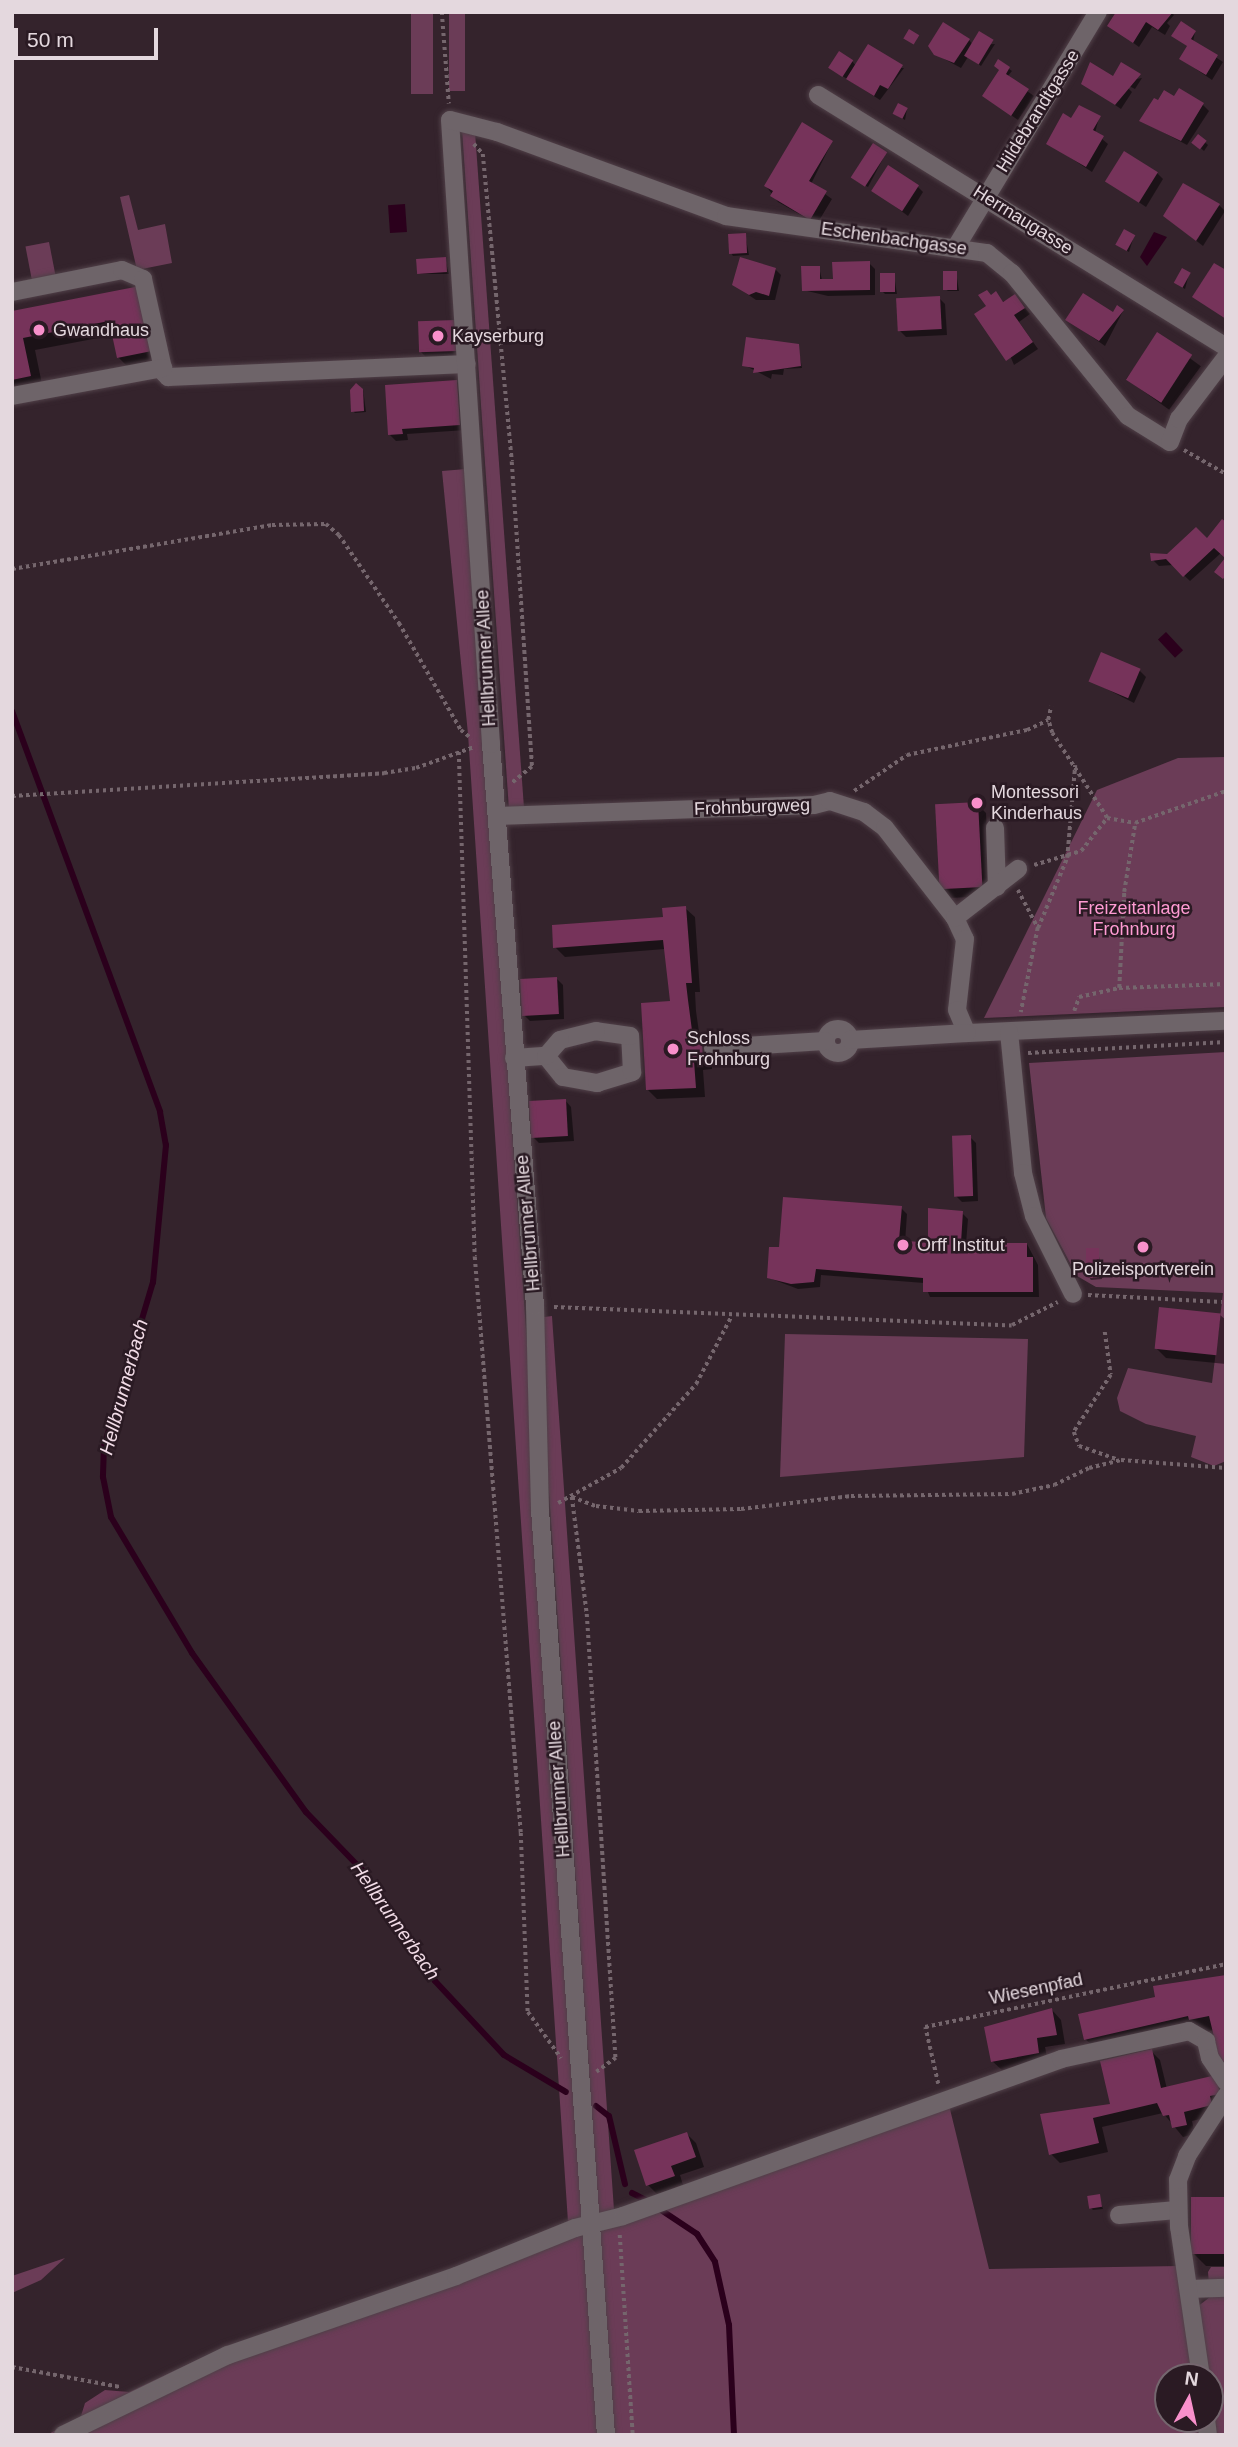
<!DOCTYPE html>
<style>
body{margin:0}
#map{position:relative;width:1238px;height:2447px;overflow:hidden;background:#34232c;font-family:Helvetica,sans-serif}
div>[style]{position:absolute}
.green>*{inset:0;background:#6b3c57;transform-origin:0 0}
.water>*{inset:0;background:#2b001c;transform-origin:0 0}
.shadow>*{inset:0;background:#0007;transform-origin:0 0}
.stream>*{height:6px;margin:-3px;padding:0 3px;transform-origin:3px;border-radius:3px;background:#2b001c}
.building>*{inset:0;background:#76335a;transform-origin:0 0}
.path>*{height:3.5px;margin-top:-1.75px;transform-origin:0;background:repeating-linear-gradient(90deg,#75666d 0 3.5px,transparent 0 7px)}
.roads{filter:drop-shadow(0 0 2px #504048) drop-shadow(0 0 2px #504048)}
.minor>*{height:18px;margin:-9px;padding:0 9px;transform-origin:9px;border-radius:9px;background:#6e6469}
.minor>.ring{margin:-9px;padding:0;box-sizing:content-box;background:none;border:18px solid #6e6469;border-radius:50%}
.dots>*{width:19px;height:19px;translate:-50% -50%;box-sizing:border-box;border:4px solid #2a1a23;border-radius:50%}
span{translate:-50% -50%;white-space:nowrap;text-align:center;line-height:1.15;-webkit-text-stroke:5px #2a1a23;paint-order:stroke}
.street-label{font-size:18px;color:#e4d8de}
.poi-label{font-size:18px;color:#e4d8de}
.left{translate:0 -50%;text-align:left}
.park-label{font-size:18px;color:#ff9bd3}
.water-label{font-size:19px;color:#f2dce7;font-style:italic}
.frame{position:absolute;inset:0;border:14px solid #e4d8de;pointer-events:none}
.north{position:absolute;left:1154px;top:2363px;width:70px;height:70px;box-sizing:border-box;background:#2a1a23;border:2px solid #74666e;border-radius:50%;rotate:8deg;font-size:19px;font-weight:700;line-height:28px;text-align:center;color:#e4d8de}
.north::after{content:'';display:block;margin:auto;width:24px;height:32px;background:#f890cb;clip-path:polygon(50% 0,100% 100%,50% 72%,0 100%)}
.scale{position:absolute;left:14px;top:28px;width:144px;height:32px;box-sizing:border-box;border:4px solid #e4d8de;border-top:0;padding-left:9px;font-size:21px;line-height:24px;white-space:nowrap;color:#e4d8de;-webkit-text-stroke:5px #2a1a23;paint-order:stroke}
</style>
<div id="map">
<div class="green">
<div style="left:411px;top:12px;width:22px;height:82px"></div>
<div style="left:449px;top:12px;width:16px;height:79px"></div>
<div style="clip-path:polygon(462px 130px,475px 132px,524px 808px,509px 810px)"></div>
<div style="clip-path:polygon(129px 195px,138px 230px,165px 224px,172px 263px,137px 270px,120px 197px)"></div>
<div style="left:49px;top:242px;width:37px;height:24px;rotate:79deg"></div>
<div style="clip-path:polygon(466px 469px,603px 2435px,47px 2435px,81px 2416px,85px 2403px,105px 2390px,129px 2392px,210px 2354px,431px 2277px,568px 2222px,468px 734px,442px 471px)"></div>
<div style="clip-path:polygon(1226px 757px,1226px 1007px,984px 1018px,1097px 790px,1178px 758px)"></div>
<div style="clip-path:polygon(1226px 1052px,1226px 1461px,1214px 1466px,1191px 1457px,1196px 1436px,1146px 1424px,1120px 1411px,1117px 1398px,1128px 1368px,1212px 1383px,1223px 1293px,1096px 1287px,1077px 1276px,1046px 1218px,1029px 1063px)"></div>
<div style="clip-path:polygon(evenodd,552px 1316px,614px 2210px,949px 2105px,989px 2269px,1180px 2266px,1197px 2307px,1210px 2297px,1208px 2272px,1211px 2267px,1226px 2267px,1226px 2435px,614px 2435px,537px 1318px,552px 1316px,1168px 2377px,1210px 2377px,1210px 2419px,1168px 2419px,1168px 2377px)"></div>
<div style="clip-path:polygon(785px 1334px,1028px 1339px,1024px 1457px,780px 1477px)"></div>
<div style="clip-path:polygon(65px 2258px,41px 2280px,12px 2293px,12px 2276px)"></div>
</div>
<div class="water">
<div style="left:405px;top:204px;width:28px;height:17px;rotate:86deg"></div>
<div style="clip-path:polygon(1154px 232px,1167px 237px,1147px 266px,1140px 257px)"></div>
<div style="left:1166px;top:632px;width:25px;height:11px;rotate:47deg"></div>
</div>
<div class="shadow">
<div style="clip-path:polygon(1171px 12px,1174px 15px,1167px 23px,1170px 26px,1165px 35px,1152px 27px,1139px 47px,1110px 26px)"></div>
<div style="clip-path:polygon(1195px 32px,1193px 42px,1223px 62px,1212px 80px,1181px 59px,1189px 47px,1176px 38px)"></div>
<div style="clip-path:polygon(969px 40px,973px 45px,995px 44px,981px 66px,968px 57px,961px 68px,935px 54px)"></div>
<div style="clip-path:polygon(852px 61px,856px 66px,904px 68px,880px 100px,833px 70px)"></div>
<div style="clip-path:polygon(999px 62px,1012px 71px,1007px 77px,1034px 96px,1018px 120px,984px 96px,1001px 70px)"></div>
<div style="clip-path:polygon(1091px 65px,1119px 82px,1142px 78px,1135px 89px,1123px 83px,1132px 92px,1121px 109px,1084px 84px)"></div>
<div style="clip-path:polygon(1174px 99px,1203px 105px,1209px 111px,1187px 145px,1142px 121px,1159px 103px)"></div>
<div style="clip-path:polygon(907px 109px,905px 120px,898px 116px)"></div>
<div style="clip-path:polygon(1099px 118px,1095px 133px,1108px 144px,1092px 172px,1048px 143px,1078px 124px)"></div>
<div style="clip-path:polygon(1199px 137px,1208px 145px,1204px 151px,1197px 145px)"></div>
<div style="clip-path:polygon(832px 142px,811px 184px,832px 199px,817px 224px,778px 202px,766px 186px)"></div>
<div style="clip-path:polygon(886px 153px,868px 187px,855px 180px)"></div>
<div style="clip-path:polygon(1157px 173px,1163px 179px,1146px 207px,1107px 181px)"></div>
<div style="clip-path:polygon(918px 187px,923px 192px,908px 216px,873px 190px)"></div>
<div style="clip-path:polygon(1219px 205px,1225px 211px,1203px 246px,1171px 221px)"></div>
<div style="clip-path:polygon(745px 234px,749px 255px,733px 256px,731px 253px)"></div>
<div style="clip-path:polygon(1134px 236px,1129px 252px,1120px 247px)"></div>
<div style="clip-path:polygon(445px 259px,449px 274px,419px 274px)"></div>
<div style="clip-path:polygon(869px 263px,875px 269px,875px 295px,828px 296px,803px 290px,819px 267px,822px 280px,834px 280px)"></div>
<div style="clip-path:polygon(775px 269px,781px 275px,775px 300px,756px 300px,734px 285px)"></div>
<div style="clip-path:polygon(956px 272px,959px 291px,948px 291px,945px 289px)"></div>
<div style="clip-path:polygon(1189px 274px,1185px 289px,1178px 285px)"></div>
<div style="clip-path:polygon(894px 275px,897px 294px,885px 294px,883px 292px)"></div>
<div style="clip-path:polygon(139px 288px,164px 364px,131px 370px,118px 357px,114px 335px,35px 350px,43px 389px,12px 395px,12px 312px)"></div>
<div style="clip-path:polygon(1015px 296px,1030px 314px,1019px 322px,1038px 349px,1014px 365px,990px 308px,991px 297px,1002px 302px)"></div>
<div style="clip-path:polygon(939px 298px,945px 304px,947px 335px,906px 337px,900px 331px)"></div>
<div style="clip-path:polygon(1123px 311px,1105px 346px,1068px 320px,1115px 315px)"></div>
<div style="clip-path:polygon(455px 322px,462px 357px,427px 358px,421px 352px)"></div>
<div style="left:1158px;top:335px;width:53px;height:54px;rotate:36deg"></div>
<div style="clip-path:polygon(798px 346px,802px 368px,784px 369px,783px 375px,772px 374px,771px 379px,744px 365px)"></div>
<div style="clip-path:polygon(457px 382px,463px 388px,466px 430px,407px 434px,408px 440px,396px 441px,390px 435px)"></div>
<div style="clip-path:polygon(363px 389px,366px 412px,355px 413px,353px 411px)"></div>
<div style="clip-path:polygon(1196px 529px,1221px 553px,1190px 581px,1173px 565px,1159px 566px,1153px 560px,1168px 556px)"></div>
<div style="clip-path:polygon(1140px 671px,1146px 677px,1134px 703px,1091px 681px)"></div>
<div style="clip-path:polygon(977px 804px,986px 813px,990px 896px,950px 898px,941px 889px)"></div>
<div style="clip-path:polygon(685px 908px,695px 917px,700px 992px,695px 992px,696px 1011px,700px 1039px,711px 1049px,712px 1069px,703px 1070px,705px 1097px,657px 1099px,648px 1090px,671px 1003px,665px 949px,565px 957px,555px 947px,665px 919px)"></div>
<div style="clip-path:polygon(557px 979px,563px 985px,564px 1019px,530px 1021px,524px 1015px)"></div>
<div style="clip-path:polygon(565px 1100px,571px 1107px,574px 1141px,539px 1143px,533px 1137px)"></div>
<div style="clip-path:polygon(970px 1137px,976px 1143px,978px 1201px,962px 1202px,956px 1196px)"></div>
<div style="clip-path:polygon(901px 1208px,907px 1214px,905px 1243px,930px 1245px,962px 1213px,968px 1219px,966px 1244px,1027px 1244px,1038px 1265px,1039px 1297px,930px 1297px,924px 1283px,821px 1275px,820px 1287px,798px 1289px,769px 1278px,781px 1249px)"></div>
<div style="clip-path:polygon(1098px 1249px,1102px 1279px,1091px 1280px,1089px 1277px)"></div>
<div style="clip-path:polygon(1220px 1315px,1226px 1320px,1226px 1364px,1166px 1358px,1157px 1349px)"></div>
<div style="clip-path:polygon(1226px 1977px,1226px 2066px,1214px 2030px,1204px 2032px,1197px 2025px,1095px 2048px,1085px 2039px,1157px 1998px)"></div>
<div style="clip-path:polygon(1052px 2010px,1061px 2020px,1065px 2044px,1045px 2047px,1048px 2062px,1002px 2070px,992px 2061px)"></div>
<div style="clip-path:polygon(1151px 2051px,1160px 2060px,1167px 2089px,1215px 2077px,1225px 2087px,1221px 2114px,1192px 2121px,1195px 2134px,1183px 2137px,1163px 2113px,1102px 2127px,1108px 2152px,1060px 2163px,1051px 2154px,1042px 2115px,1112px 2106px)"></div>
<div style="clip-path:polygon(687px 2134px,696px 2143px,704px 2167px,680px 2175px,683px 2185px,657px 2194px,648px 2185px)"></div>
<div style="clip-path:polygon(1099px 2196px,1103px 2209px,1093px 2210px,1091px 2208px)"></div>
<div style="clip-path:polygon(1226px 2199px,1226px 2266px,1206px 2266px,1193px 2253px)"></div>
</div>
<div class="stream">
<div style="left:12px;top:711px;width:427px;rotate:69.7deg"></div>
<div style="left:160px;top:1112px;width:34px;rotate:80deg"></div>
<div style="left:166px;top:1145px;width:138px;rotate:95.4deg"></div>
<div style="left:153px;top:1282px;width:171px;rotate:106.6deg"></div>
<div style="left:104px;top:1446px;width:31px;rotate:92deg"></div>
<div style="left:103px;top:1477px;width:41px;rotate:78.7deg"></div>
<div style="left:111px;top:1517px;width:158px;rotate:59.2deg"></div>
<div style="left:192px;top:1653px;width:196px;rotate:54.4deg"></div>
<div style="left:306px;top:1812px;width:81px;rotate:46deg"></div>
<div style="left:362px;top:1870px;width:40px;rotate:62deg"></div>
<div style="left:381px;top:1905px;width:50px;rotate:49deg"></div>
<div style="left:414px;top:1943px;width:43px;rotate:61.1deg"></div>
<div style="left:435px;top:1981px;width:101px;rotate:47deg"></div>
<div style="left:504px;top:2055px;width:72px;rotate:30.8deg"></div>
<div style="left:596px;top:2106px;width:16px;rotate:38deg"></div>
<div style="left:609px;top:2116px;width:70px;rotate:76.8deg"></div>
<div style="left:632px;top:2193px;width:18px;rotate:27deg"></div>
<div style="left:658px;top:2208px;width:47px;rotate:33.7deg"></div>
<div style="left:697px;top:2234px;width:33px;rotate:57deg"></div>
<div style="left:715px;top:2262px;width:65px;rotate:77.5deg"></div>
<div style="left:729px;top:2325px;width:110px;rotate:87.4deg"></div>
</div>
<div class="building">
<div style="clip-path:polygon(1116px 12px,1173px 12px,1158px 30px,1146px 22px,1133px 43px,1107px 26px)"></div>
<div style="clip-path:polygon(1181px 21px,1196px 31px,1191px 39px,1218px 55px,1206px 75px,1179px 59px,1187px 46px,1171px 36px)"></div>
<div style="clip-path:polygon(943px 22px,970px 39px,954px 63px,934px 55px,928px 46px)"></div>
<div style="left:909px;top:29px;width:12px;height:11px;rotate:31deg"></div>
<div style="left:979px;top:31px;width:17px;height:29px;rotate:31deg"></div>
<div style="clip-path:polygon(868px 44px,903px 65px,888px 89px,880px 85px,874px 96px,846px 79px)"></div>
<div style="left:839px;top:51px;width:17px;height:20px;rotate:33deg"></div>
<div style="clip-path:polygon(998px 59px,1010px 67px,1006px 74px,1029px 89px,1011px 116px,982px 96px,999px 70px,994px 66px)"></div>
<div style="clip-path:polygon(1090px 62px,1113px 76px,1121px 62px,1141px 74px,1115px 105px,1081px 84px)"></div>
<div style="clip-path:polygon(1179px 88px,1204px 103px,1181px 141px,1139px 121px,1154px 98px,1158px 100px,1164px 90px,1174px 96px)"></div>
<div style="left:898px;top:103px;width:11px;height:12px;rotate:27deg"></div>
<div style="clip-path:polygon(1079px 105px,1101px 116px,1093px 130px,1104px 136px,1086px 167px,1046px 144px,1063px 113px,1071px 118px)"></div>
<div style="clip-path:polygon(802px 122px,833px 141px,809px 181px,827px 191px,810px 220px,770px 196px,773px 191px,764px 186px)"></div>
<div style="left:1198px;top:134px;width:11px;height:11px;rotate:38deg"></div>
<div style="left:873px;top:143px;width:17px;height:41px;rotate:33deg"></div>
<div style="left:1124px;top:151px;width:40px;height:36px;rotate:32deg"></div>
<div style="left:888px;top:165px;width:37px;height:31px;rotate:33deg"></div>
<div style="clip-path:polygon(1183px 183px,1220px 204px,1196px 241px,1163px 216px)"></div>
<div style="left:1124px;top:229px;width:13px;height:18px;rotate:29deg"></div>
<div style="left:746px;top:233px;width:20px;height:18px;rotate:87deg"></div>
<div style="left:446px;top:257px;width:15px;height:30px;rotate:86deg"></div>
<div style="clip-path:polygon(740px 257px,776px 268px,769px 296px,756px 292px,749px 295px,732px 285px)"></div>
<div style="clip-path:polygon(870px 261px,870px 290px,802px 291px,801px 266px,820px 266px,820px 279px,833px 279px,832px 262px)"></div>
<div style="clip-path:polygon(1214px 263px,1226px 270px,1226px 319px,1192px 297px)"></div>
<div style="left:1182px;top:268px;width:10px;height:17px;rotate:29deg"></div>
<div style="left:943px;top:271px;width:14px;height:19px"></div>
<div style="left:880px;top:273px;width:15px;height:19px"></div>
<div style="clip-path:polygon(140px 286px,152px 351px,117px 358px,109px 321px,23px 338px,31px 376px,12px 380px,12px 311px)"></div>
<div style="clip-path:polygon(987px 290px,991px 295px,996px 291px,1003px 302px,1015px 294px,1025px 308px,1014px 315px,1033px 342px,1006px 361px,974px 314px,986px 306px,978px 295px)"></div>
<div style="clip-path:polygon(1083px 293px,1113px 312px,1117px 305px,1124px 310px,1099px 341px,1065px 320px)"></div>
<div style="left:940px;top:296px;width:33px;height:44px;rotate:87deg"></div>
<div style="left:456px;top:320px;width:31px;height:38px;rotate:88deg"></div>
<div style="left:1157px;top:332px;width:42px;height:57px;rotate:33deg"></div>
<div style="clip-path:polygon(746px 337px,799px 344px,801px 366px,753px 373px,754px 368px,742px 366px)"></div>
<div style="clip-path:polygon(457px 380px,460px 425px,402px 429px,403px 434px,388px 435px,385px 385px)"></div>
<div style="clip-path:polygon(356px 383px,363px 389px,364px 411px,351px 412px,350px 390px)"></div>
<div style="clip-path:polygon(1222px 519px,1226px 522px,1226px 575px,1223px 579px,1214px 572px,1225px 558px,1214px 548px,1183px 577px,1166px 559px,1151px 561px,1150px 553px,1167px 554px,1196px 527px,1207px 538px)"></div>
<div style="left:1101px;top:652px;width:43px;height:32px;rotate:23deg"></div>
<div style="left:978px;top:802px;width:85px;height:43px;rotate:87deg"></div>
<div style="clip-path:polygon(686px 906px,692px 983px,686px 983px,688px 1000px,693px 1038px,702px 1038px,703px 1061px,694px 1061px,696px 1088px,646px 1090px,641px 1003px,670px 1001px,663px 940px,553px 948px,552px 925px,663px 917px,662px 908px)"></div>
<div style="left:557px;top:977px;width:37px;height:37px;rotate:87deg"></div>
<div style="left:566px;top:1099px;width:37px;height:37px;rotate:87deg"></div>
<div style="left:971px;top:1135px;width:61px;height:19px;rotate:88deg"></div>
<div style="clip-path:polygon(783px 1197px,902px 1206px,899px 1240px,928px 1243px,928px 1208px,963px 1211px,961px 1243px,1027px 1243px,1027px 1257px,1033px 1257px,1033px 1292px,923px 1292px,923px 1278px,816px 1269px,814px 1282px,791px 1284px,767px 1278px,769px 1247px,779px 1247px)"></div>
<div style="left:1086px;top:1248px;width:13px;height:30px"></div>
<div style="left:1159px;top:1307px;width:62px;height:42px;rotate:6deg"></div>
<div style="clip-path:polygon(1226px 1975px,1226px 2061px,1220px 2062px,1209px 2016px,1189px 2020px,1188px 2016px,1084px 2040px,1078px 2014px,1155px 1997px,1153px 1986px)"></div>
<div style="clip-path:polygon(1052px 2008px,1057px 2035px,1037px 2038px,1039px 2053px,991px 2062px,984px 2027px)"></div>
<div style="clip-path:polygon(1152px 2049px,1161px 2088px,1216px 2075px,1220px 2094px,1210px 2096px,1212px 2105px,1184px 2112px,1187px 2125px,1172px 2128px,1169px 2115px,1163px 2116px,1157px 2103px,1093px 2118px,1099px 2143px,1049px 2155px,1040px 2114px,1110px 2104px,1100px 2061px)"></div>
<div style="clip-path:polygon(687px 2132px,696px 2157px,671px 2166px,675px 2176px,646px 2186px,634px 2150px)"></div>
<div style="left:1100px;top:2194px;width:13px;height:13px;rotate:81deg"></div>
<div style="left:1191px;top:2197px;width:35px;height:57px"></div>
</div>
<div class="path">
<div style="left:442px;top:12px;width:92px;rotate:85.6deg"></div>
<div style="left:474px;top:144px;width:13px;rotate:48deg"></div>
<div style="left:483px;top:154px;width:309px;rotate:84.6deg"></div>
<div style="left:512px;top:462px;width:306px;rotate:86.2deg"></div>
<div style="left:532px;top:767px;width:26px;rotate:141deg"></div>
<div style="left:1184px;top:450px;width:48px;rotate:29.7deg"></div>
<div style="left:12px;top:569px;width:264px;rotate:-9.6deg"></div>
<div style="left:272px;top:525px;width:54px;rotate:-1.1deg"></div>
<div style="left:326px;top:524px;width:17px;rotate:40deg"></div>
<div style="left:339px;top:535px;width:107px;rotate:55.7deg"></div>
<div style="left:399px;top:623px;width:124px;rotate:59.9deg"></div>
<div style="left:461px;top:730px;width:14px;rotate:39deg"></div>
<div style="left:459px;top:752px;width:505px;rotate:88.19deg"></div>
<div style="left:475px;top:1257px;width:578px;rotate:85.43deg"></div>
<div style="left:521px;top:1833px;width:179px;rotate:87.8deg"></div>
<div style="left:528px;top:2012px;width:57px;rotate:54.3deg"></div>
<div style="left:854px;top:791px;width:64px;rotate:-34.2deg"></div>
<div style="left:907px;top:755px;width:123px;rotate:-11.8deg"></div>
<div style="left:1027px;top:730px;width:23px;rotate:-25deg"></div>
<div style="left:12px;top:796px;width:373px;rotate:-3.5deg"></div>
<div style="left:384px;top:773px;width:32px;rotate:-9deg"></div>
<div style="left:416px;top:768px;width:62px;rotate:-19.9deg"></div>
<div style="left:1107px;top:818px;width:28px;rotate:10deg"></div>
<div style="left:1135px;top:823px;width:96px;rotate:-19.4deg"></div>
<div style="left:1034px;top:865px;width:49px;rotate:-16.6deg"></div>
<div style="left:1081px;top:851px;width:42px;rotate:-51.8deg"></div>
<div style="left:1107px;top:818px;width:101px;rotate:-122.9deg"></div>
<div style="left:1052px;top:733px;width:14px;rotate:-107deg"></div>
<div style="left:1048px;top:720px;width:14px;rotate:-78deg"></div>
<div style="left:1018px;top:890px;width:43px;rotate:62.2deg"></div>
<div style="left:1038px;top:928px;width:86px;rotate:101.4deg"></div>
<div style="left:1038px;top:928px;width:76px;rotate:-67.5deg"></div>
<div style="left:1067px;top:858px;width:93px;rotate:-85.1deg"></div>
<div style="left:1119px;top:988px;width:96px;rotate:-87deg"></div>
<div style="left:1124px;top:892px;width:70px;rotate:-80.9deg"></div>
<div style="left:1074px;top:1011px;width:15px;rotate:-70deg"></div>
<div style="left:1079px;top:997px;width:41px;rotate:-12.7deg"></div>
<div style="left:1119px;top:988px;width:107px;rotate:-2.1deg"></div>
<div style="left:1028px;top:1053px;width:198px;rotate:-3.2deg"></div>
<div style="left:1088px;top:1295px;width:134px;rotate:3deg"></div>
<div style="left:554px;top:1307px;width:458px;rotate:2.3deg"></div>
<div style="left:1012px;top:1325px;width:51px;rotate:-26.6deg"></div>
<div style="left:1105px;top:1332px;width:43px;rotate:82.1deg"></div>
<div style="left:1111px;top:1375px;width:68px;rotate:123deg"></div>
<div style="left:1074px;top:1432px;width:15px;rotate:70deg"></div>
<div style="left:1079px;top:1446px;width:42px;rotate:19.3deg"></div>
<div style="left:572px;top:1497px;width:118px;rotate:82.7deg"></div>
<div style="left:587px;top:1614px;width:445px;rotate:86.3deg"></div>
<div style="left:616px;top:2058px;width:24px;rotate:144deg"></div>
<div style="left:572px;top:1497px;width:26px;rotate:21deg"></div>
<div style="left:596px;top:1506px;width:43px;rotate:6.6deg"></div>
<div style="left:639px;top:1511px;width:102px;rotate:-1.1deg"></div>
<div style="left:741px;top:1509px;width:111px;rotate:-6.7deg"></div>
<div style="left:851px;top:1496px;width:161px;rotate:-0.7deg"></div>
<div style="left:1012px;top:1494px;width:43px;rotate:-12.1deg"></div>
<div style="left:1054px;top:1485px;width:39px;rotate:-26deg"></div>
<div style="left:1089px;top:1468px;width:33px;rotate:-14deg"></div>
<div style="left:1121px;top:1460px;width:105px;rotate:4.4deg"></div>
<div style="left:558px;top:1503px;width:72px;rotate:-29.1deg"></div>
<div style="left:621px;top:1468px;width:113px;rotate:-48.2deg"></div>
<div style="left:696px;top:1384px;width:76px;rotate:-62.4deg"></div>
<div style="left:938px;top:2084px;width:58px;rotate:-102.8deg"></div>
<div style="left:925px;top:2027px;width:308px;rotate:-11.8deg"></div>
<div style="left:620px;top:2235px;width:200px;rotate:86.3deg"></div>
<div style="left:12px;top:2367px;width:110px;rotate:10.5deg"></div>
</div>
<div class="roads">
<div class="minor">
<div style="left:818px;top:95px;width:480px;rotate:31.7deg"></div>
<div style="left:956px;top:247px;width:275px;rotate:-58.9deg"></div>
<div style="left:12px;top:292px;width:112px;rotate:-11.3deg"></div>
<div style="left:122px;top:270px;width:23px;rotate:23deg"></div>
<div style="left:143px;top:279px;width:96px;rotate:77.4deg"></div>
<div style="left:164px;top:373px;width:6px;rotate:45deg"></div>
<div style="left:168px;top:377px;width:299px;rotate:-2.5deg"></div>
<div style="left:12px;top:396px;width:154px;rotate:-10.5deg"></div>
<div style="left:497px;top:816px;width:317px;rotate:-2deg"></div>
<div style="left:814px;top:805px;width:16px;rotate:-14deg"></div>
<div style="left:830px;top:801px;width:36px;rotate:18deg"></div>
<div style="left:864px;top:812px;width:26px;rotate:37deg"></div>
<div style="left:885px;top:828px;width:114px;rotate:52.1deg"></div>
<div style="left:955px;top:918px;width:23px;rotate:65deg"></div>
<div style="left:965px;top:939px;width:71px;rotate:96.4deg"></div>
<div style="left:957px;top:1010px;width:25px;rotate:67deg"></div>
<div style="left:967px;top:1033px;width:259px;rotate:-2.7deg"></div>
<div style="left:995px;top:828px;width:59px;rotate:88.1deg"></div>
<div style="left:955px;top:918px;width:80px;rotate:-37.9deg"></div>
<div class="ring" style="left:826px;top:1029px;width:6px;height:6px"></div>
<div style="left:1009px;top:1032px;width:142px;rotate:84.3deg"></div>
<div style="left:1023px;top:1173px;width:44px;rotate:75.7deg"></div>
<div style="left:1034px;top:1216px;width:87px;rotate:63.4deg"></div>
<div style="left:850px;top:1040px;width:117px;rotate:-3.4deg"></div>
<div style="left:713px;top:1048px;width:112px;rotate:-3.6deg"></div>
<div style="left:514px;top:1058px;width:32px;rotate:-4deg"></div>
<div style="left:546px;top:1056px;width:27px;rotate:51deg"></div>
<div style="left:563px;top:1077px;width:35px;rotate:10deg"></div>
<div style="left:597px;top:1083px;width:37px;rotate:-17deg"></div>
<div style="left:632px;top:1072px;width:36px;rotate:-93deg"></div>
<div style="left:630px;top:1036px;width:34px;rotate:-172deg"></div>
<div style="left:596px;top:1031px;width:37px;rotate:166deg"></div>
<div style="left:560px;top:1040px;width:21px;rotate:131deg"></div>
<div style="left:1119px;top:2215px;width:58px;rotate:-4.9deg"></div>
<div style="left:1189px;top:2289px;width:37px;rotate:-2deg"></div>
<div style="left:1201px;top:2377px;width:152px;rotate:-98.3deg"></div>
<div style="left:1179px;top:2227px;width:47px;rotate:-91.2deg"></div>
<div style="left:1178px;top:2180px;width:26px;rotate:-69deg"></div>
<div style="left:1187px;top:2156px;width:72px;rotate:-57deg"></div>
<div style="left:1206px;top:2419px;width:16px;rotate:83deg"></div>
<div style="left:63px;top:2435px;width:183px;rotate:-25.9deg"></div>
<div style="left:228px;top:2355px;width:241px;rotate:-19.1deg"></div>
<div style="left:456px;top:2276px;width:128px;rotate:-22deg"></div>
<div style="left:575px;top:2228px;width:49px;rotate:-14deg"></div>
<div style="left:623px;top:2216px;width:465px;rotate:-19.7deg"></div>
<div style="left:1061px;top:2059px;width:131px;rotate:-12.3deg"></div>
<div style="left:1189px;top:2031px;width:20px;rotate:30deg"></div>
<div style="left:1206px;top:2041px;width:17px;rotate:77deg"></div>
<div style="left:1210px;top:2058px;width:29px;rotate:56deg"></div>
<div style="left:606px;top:2435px;width:927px;rotate:-94.08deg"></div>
<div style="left:540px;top:1510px;width:204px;rotate:-91.4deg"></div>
<div style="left:535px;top:1306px;width:564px;rotate:-94.48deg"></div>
<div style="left:491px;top:744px;width:625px;rotate:-93.76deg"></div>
<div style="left:450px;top:120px;width:49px;rotate:14.3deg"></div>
<div style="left:497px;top:132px;width:244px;rotate:20.1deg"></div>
<div style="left:726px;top:216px;width:264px;rotate:8.1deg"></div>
<div style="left:987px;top:253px;width:32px;rotate:39deg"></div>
<div style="left:1012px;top:273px;width:184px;rotate:51deg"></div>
<div style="left:1128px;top:416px;width:49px;rotate:31.8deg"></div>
<div style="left:1170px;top:442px;width:25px;rotate:-69deg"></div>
<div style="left:1179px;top:419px;width:78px;rotate:-52.8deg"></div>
</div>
</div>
<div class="dots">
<div style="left:39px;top:330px;background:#f890cb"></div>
<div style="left:438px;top:336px;background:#f890cb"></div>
<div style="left:977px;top:803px;background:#f890cb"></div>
<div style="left:673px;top:1049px;background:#f890cb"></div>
<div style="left:903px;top:1245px;background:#f890cb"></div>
<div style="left:1143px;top:1247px;background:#f890cb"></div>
</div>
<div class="street-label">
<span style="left:1038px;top:111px;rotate:-58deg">Hildebrandtgasse</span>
<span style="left:1023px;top:220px;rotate:32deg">Herrnaugasse</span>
<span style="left:894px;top:239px;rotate:8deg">Eschenbachgasse</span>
<span style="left:486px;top:658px;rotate:-93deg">Hellbrunner Allee</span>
<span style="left:752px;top:807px;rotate:-2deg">Frohnburgweg</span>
<span style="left:528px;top:1223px;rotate:-95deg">Hellbrunner Allee</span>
<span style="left:559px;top:1789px;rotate:-94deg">Hellbrunner Allee</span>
<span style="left:1036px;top:1989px;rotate:-12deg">Wiesenpfad</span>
</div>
<div class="poi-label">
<span class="left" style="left:53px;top:330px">Gwandhaus</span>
<span class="left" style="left:452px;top:336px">Kayserburg</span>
<span class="left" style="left:991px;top:803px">Montessori<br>Kinderhaus</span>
<span class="left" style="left:687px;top:1049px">Schloss<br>Frohnburg</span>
<span class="left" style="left:917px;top:1245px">Orff Institut</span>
<span style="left:1143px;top:1269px">Polizeisportverein</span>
</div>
<div class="park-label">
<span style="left:1134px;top:919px">Freizeitanlage<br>Frohnburg</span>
</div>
<div class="water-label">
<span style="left:124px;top:1387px;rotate:-75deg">Hellbrunnerbach</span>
<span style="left:395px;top:1921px;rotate:55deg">Hellbrunnerbach</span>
</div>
<div class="frame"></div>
<div class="north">N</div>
<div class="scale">50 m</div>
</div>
